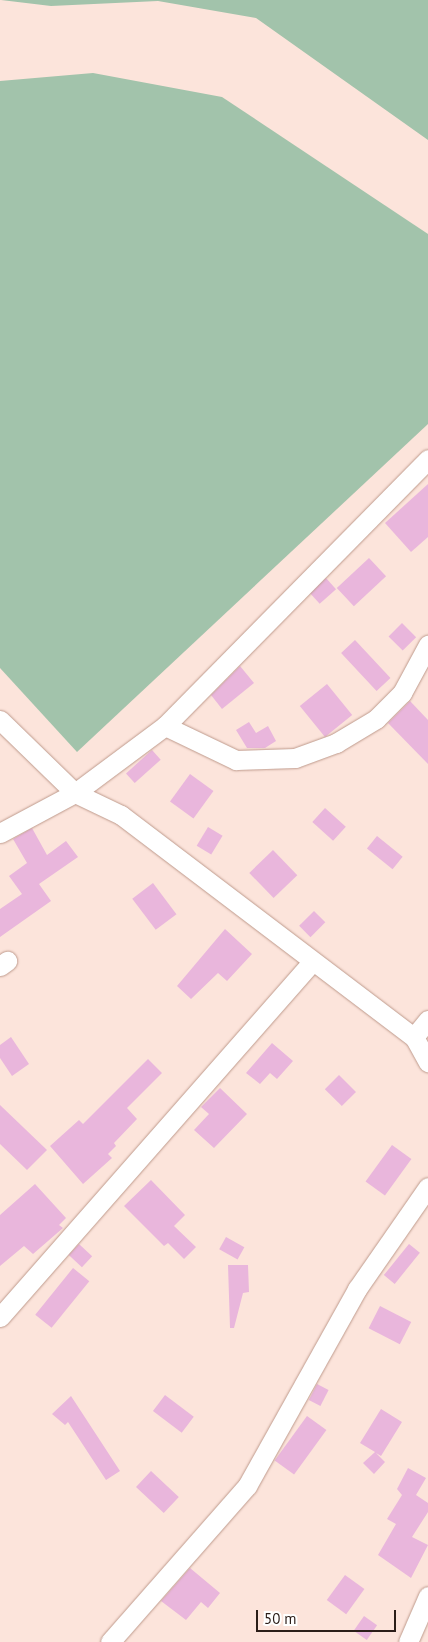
<!DOCTYPE html>
<style>
body{margin:0}
#map{position:relative;width:428px;height:1642px;overflow:hidden;background:#fce4db;font-family:"PT Sans",sans-serif}
div>[style]{position:absolute}
.green>*{inset:0;background:#a2c3ab}
.building>*{inset:0;background:#e9b6dc;transform-origin:0 0}
.roads{filter:drop-shadow(0 0 1px #be9a8c) drop-shadow(0 0 1px #be9a8c)}
.minor>*{height:19px;margin:-9.5px;padding:0 9.5px;transform-origin:9.5px;border-radius:9.5px;background:#fff}
span{translate:-50% -50%;white-space:nowrap;text-align:center;line-height:1.15;-webkit-text-stroke:4.5px #fff;paint-order:stroke}
.scale{position:absolute;left:256px;top:1610px;width:140px;height:22px;box-sizing:border-box;border:2px solid #2b1d18;border-top:0;padding-left:6px;font-size:15px;line-height:18px;white-space:nowrap;color:#2b1d18;-webkit-text-stroke:4px #fff;paint-order:stroke}
</style>
<div id="map">
<div class="green">
<div style="clip-path:polygon(1px 0,428px 0,428px 140px,256px 18px,158px 1px,51px 6px)"></div>
<div style="clip-path:polygon(93px 73px,222px 97px,428px 234px,428px 424px,77px 752px,0 668px,0 81px)"></div>
</div>
<div class="building">
<div style="clip-path:polygon(428px 484px,428px 537px,411px 552px,385px 523px)"></div>
<div style="left:369px;top:558px;width:25px;height:44px;rotate:47deg"></div>
<div style="left:326px;top:578px;width:15px;height:22px;rotate:48deg"></div>
<div style="left:402px;top:623px;width:20px;height:19px;rotate:45deg"></div>
<div style="left:355px;top:640px;width:52px;height:19px;rotate:47deg"></div>
<div style="clip-path:polygon(240px 666px,254px 683px,222px 709px,211px 695px)"></div>
<div style="left:327px;top:684px;width:40px;height:35px;rotate:51deg"></div>
<div style="clip-path:polygon(410px 701px,428px 720px,428px 764px,388px 723px)"></div>
<div style="clip-path:polygon(249px 722px,256px 733px,268px 726px,276px 741px,265px 748px,247px 748px,236px 730px)"></div>
<div style="left:152px;top:750px;width:13px;height:35px;rotate:48deg"></div>
<div style="left:190px;top:774px;width:29px;height:34px;rotate:36deg"></div>
<div style="left:325px;top:808px;width:28px;height:19px;rotate:42deg"></div>
<div style="left:208px;top:827px;width:17px;height:22px;rotate:31deg"></div>
<div style="clip-path:polygon(32px 828px,47px 855px,66px 841px,78px 857px,39px 884px,51px 901px,0 937px,0 909px,22px 894px,9px 876px,27px 863px,13px 839px)"></div>
<div style="left:377px;top:836px;width:33px;height:16px;rotate:39deg"></div>
<div style="left:273px;top:850px;width:35px;height:33px;rotate:46deg"></div>
<div style="left:153px;top:883px;width:39px;height:26px;rotate:53deg"></div>
<div style="left:314px;top:911px;width:16px;height:21px;rotate:45deg"></div>
<div style="clip-path:polygon(225px 929px,252px 954px,227px 981px,218px 973px,191px 999px,177px 986px)"></div>
<div style="clip-path:polygon(11px 1037px,29px 1064px,12px 1076px,0 1058px,0 1045px)"></div>
<div style="clip-path:polygon(272px 1043px,293px 1061px,277px 1079px,270px 1073px,260px 1084px,246px 1073px)"></div>
<div style="clip-path:polygon(148px 1059px,162px 1073px,127px 1108px,137px 1119px,114px 1143px,116px 1146px,108px 1154px,112px 1158px,83px 1184px,50px 1146px,79px 1120px,83px 1124px)"></div>
<div style="left:339px;top:1075px;width:24px;height:20px;rotate:45deg"></div>
<div style="clip-path:polygon(220px 1088px,247px 1114px,214px 1148px,194px 1130px,209px 1114px,201px 1107px)"></div>
<div style="clip-path:polygon(0 1105px,47px 1150px,27px 1170px,0 1144px)"></div>
<div style="left:392px;top:1145px;width:24px;height:45px;rotate:36deg"></div>
<div style="clip-path:polygon(151px 1180px,185px 1215px,174px 1226px,196px 1247px,184px 1259px,168px 1243px,164px 1246px,124px 1206px)"></div>
<div style="clip-path:polygon(35px 1184px,66px 1218px,59px 1225px,63px 1228px,33px 1254px,24px 1246px,0 1266px,0 1215px)"></div>
<div style="left:226px;top:1237px;width:21px;height:14px;rotate:29deg"></div>
<div style="left:79px;top:1244px;width:18px;height:15px;rotate:43deg"></div>
<div style="left:409px;top:1244px;width:14px;height:40px;rotate:39deg"></div>
<div style="clip-path:polygon(228px 1265px,248px 1265px,249px 1292px,243px 1293px,234px 1328px,230px 1328px)"></div>
<div style="left:73px;top:1268px;width:21px;height:60px;rotate:39deg"></div>
<div style="left:380px;top:1306px;width:35px;height:25px;rotate:27deg"></div>
<div style="left:317px;top:1384px;width:13px;height:18px;rotate:27deg"></div>
<div style="left:165px;top:1395px;width:36px;height:20px;rotate:37deg"></div>
<div style="clip-path:polygon(71px 1396px,120px 1471px,106px 1480px,68px 1422px,65px 1425px,52px 1414px)"></div>
<div style="clip-path:polygon(381px 1409px,402px 1422px,381px 1456px,376px 1453px,385px 1462px,374px 1474px,363px 1463px,375px 1452px,360px 1443px)"></div>
<div style="left:307px;top:1416px;width:24px;height:55px;rotate:36deg"></div>
<div style="clip-path:polygon(408px 1468px,426px 1478px,416px 1495px,428px 1503px,428px 1512px,412px 1537px,428px 1545px,411px 1578px,378px 1555px,396px 1524px,387px 1519px,402px 1495px,397px 1489px)"></div>
<div style="left:151px;top:1471px;width:38px;height:22px;rotate:43deg"></div>
<div style="clip-path:polygon(190px 1568px,220px 1593px,208px 1608px,201px 1602px,186px 1620px,161px 1601px)"></div>
<div style="left:345px;top:1575px;width:24px;height:31px;rotate:36deg"></div>
<div style="left:364px;top:1616px;width:16px;height:18px;rotate:35deg"></div>
</div>
<div class="roads">
<div class="minor">
<div style="left:0;top:720px;width:105px;rotate:44.2deg"></div>
<div style="left:75px;top:793px;width:51px;rotate:25.6deg"></div>
<div style="left:121px;top:815px;width:368px;rotate:37.2deg"></div>
<div style="left:414px;top:1037px;width:29px;rotate:61deg"></div>
<div style="left:165px;top:726px;width:79px;rotate:25.6deg"></div>
<div style="left:236px;top:760px;width:59px;rotate:-1.9deg"></div>
<div style="left:295px;top:758px;width:44px;rotate:-20.1deg"></div>
<div style="left:336px;top:743px;width:47px;rotate:-31deg"></div>
<div style="left:376px;top:719px;width:37px;rotate:-45deg"></div>
<div style="left:402px;top:693px;width:55px;rotate:-61.6deg"></div>
<div style="left:0;top:833px;width:85px;rotate:-28.1deg"></div>
<div style="left:75px;top:793px;width:112px;rotate:-36.7deg"></div>
<div style="left:165px;top:726px;width:375px;rotate:-45.4deg"></div>
<div style="left:0;top:966px;width:9px;rotate:-36deg"></div>
<div style="left:414px;top:1037px;width:22px;rotate:-51deg"></div>
<div style="left:0;top:1317px;width:471px;rotate:-48.7deg"></div>
<div style="left:110px;top:1642px;width:208px;rotate:-48.7deg"></div>
<div style="left:247px;top:1486px;width:226px;rotate:-60.8deg"></div>
<div style="left:357px;top:1289px;width:124px;rotate:-55.2deg"></div>
<div style="left:408px;top:1642px;width:50px;rotate:-66.5deg"></div>
</div>
</div>
<div class="scale">50 m</div>
</div>
